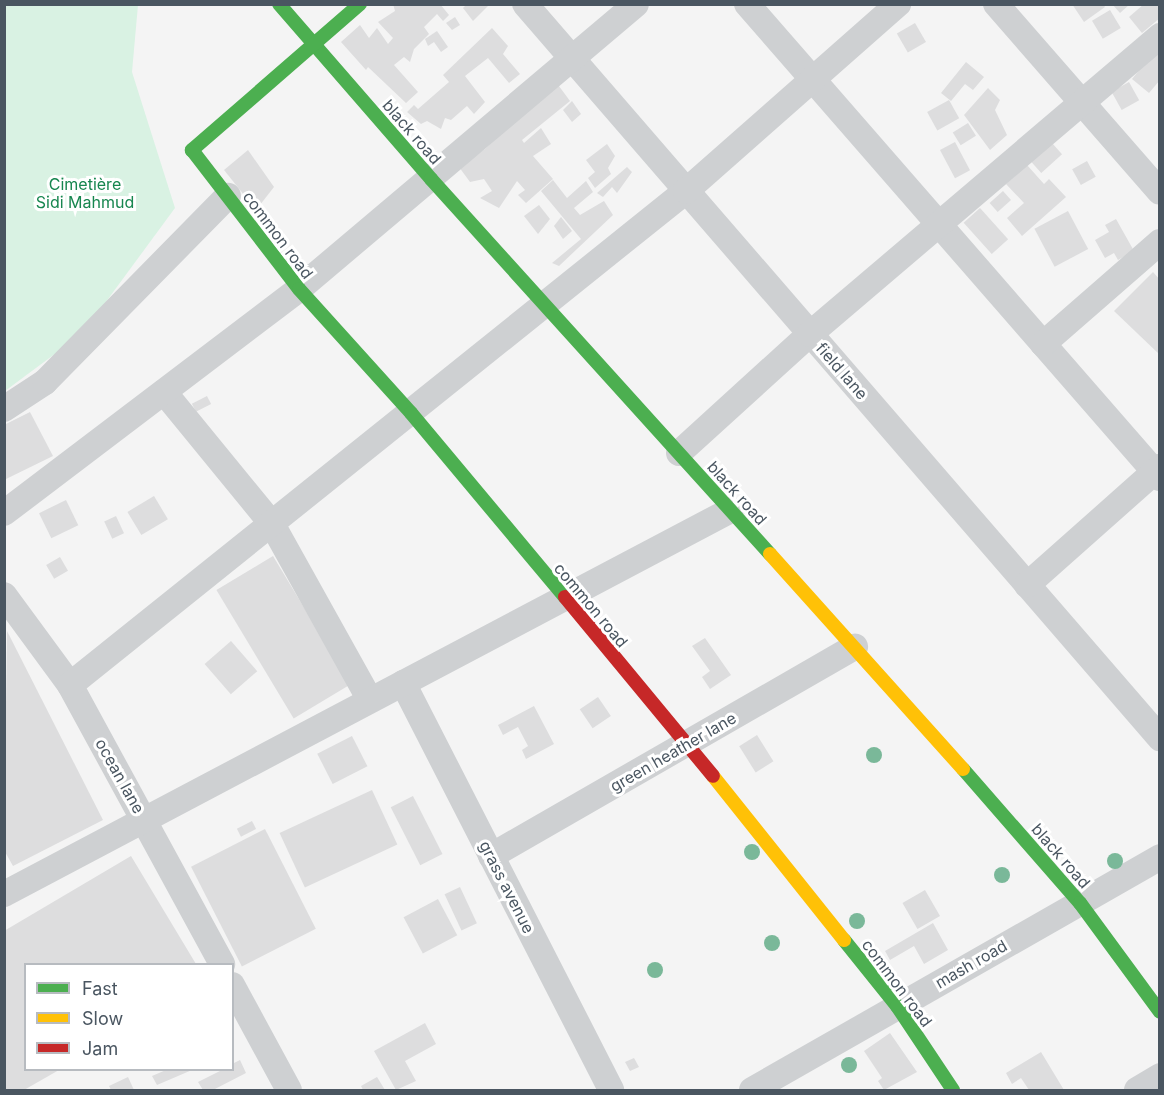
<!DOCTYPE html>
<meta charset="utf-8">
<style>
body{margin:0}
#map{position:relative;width:1164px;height:1095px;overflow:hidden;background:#f4f4f4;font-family:Inter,sans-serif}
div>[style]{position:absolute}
.green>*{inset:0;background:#d9f2e3}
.building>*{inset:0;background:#ddddde;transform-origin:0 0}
.street>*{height:26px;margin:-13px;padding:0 13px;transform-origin:13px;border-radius:13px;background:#ced0d2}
.fast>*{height:14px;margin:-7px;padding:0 7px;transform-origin:7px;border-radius:7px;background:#4caf50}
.slow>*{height:14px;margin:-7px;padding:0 7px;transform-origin:7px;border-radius:7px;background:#ffc107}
.jam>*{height:14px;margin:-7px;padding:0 7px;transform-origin:7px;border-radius:7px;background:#c62828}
.trees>*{width:16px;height:16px;margin:-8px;border-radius:50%;background:#7ab899}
span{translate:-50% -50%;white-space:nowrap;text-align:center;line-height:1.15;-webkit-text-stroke:6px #fff;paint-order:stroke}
.street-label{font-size:16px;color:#4a5661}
.park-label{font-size:16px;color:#17864f}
.frame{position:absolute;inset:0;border:6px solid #4a5661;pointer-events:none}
.legend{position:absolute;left:24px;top:963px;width:210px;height:108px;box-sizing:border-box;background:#fff;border:2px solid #b7bbc0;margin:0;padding:8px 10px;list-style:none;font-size:18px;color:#4a5661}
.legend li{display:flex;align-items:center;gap:12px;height:30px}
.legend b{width:30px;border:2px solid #b7bbc0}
</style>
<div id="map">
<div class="green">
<div style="clip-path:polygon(5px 5px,138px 5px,132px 72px,175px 208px,83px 333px,5px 391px)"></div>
</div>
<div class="building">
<div style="clip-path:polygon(393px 4px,440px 4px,449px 15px,443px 21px,437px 14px,424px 27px,429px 34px,414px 49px,410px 62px,404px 57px,394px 65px,418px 92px,406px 103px,368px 67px,366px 70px,341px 42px,360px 25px,369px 38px,377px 28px,388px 44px,393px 38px,378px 22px,395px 11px)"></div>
<div style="clip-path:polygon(467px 4px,490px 4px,473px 21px,463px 8px)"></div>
<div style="clip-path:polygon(1072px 4px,1103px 4px,1105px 7px,1084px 22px)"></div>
<div style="clip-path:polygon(1112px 4px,1130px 4px,1120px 13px)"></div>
<div style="clip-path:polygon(1144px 4px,1160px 4px,1160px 18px,1142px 33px,1129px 17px)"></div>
<div style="left:1110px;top:10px;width:21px;height:21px;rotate:59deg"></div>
<div style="clip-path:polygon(455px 17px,460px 25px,452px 30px,446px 23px)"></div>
<div style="left:915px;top:23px;width:22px;height:21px;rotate:60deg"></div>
<div style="clip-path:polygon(492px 28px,508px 46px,503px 54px,520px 74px,509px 83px,488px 58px,465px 76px,485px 102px,474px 114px,467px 106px,451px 120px,445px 118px,441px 129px,427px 121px,421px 124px,407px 112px,414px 105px,418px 109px,449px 82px,443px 75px)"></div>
<div style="clip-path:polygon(437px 31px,448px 47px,441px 52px,434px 42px,428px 46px,425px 39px)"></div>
<div style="clip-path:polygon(1155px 51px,1160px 55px,1160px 80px,1149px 93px,1132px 79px)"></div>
<div style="clip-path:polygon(966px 62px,984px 77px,973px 90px,965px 84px,951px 101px,941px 93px)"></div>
<div style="clip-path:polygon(556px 82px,570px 101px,522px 140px,524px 143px,541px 128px,551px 144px,533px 156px,553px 179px,526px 203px,518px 195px,525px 190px,517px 181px,499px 208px,480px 198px,492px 191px,484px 179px,470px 182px,459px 167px,485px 149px)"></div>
<div style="left:1129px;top:82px;width:21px;height:20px;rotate:61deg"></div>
<div style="clip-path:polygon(988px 88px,1000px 100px,995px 110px,1007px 135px,990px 150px,964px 115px)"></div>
<div style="left:949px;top:100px;width:21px;height:25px;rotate:61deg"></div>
<div style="clip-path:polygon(572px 101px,581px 114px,572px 122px,563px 110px)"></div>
<div style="left:968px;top:123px;width:15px;height:18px;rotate:58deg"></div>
<div style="left:955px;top:142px;width:32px;height:17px;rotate:62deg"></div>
<div style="left:1052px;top:143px;width:15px;height:28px;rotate:48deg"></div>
<div style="clip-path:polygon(607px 144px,615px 156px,608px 168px,611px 174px,595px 188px,588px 178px,595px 172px,586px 160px)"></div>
<div style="clip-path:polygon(248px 150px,274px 187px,256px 210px,224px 170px)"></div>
<div style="left:1087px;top:161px;width:18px;height:17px;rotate:61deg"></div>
<div style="clip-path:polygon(1027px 165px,1044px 184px,1049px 179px,1066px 197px,1022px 236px,1007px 218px,1024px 203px,1006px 184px)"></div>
<div style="clip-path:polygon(627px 167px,632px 172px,617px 193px,612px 187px,603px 197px,597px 193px)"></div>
<div style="clip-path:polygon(553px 180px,567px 198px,586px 181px,593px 192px,574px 208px,580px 215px,604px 201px,613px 215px,559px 266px,552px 263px,581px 239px,541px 191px)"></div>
<div style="left:1003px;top:191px;width:12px;height:18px;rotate:48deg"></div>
<div style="clip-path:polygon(539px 205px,550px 219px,538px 234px,524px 216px)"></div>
<div style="left:980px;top:208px;width:42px;height:22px;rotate:48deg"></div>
<div style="left:1068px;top:211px;width:43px;height:38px;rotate:62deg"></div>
<div style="clip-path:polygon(561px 217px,572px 231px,563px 239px,554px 226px)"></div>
<div style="clip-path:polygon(1116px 219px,1134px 251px,1118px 260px,1114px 253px,1105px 258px,1095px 240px,1109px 232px,1105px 225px)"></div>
<div style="clip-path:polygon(1153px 272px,1160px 280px,1160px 355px,1114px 311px)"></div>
<div style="left:207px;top:396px;width:9px;height:17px;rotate:63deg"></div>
<div style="clip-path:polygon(30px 412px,53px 456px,4px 480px,4px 425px)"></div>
<div style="left:154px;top:496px;width:27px;height:31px;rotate:59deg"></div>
<div style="left:66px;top:500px;width:28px;height:30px;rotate:64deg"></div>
<div style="left:116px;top:516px;width:19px;height:13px;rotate:65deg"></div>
<div style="left:273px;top:556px;width:150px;height:66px;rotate:59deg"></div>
<div style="left:60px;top:557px;width:16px;height:16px;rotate:60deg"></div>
<div style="clip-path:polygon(7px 631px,103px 820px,13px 866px,4px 850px)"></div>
<div style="clip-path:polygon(705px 638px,731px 675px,710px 689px,702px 677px,710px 671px,692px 646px)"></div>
<div style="left:231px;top:641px;width:40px;height:35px;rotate:49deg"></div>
<div style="left:598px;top:697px;width:23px;height:22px;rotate:56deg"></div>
<div style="clip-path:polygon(534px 706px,554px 744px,526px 759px,522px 750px,528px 746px,518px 727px,503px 735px,498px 725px)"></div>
<div style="left:757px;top:735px;width:31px;height:21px;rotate:58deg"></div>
<div style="left:352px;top:736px;width:34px;height:39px;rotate:63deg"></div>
<div style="left:372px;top:790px;width:60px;height:102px;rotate:65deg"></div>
<div style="left:413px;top:796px;width:65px;height:25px;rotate:63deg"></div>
<div style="left:252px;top:821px;width:9px;height:17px;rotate:63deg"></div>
<div style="left:265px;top:829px;width:112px;height:83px;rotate:63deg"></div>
<div style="clip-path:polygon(131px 856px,196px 964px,26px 964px,26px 1070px,59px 1070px,24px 1090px,4px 1090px,4px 931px)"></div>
<div style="left:460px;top:887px;width:40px;height:17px;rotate:65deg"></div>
<div style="left:925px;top:890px;width:30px;height:26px;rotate:60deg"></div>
<div style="left:438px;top:899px;width:41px;height:39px;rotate:62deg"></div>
<div style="clip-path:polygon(933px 923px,948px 950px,924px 964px,914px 946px,890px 960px,885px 951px)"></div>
<div style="clip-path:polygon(425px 1023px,436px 1044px,405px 1061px,416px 1081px,396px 1090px,374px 1051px)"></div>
<div style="clip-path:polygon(890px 1033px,917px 1072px,884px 1090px,878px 1081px,882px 1078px,864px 1051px)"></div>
<div style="clip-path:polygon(1041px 1052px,1064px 1090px,1029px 1090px,1021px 1078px,1012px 1084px,1006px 1073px)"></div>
<div style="clip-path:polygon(634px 1058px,639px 1067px,630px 1071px,625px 1062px)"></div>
<div style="clip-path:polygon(240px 1060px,246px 1073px,213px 1090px,203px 1090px,198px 1082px,222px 1070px,232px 1070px,232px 1064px)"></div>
<div style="clip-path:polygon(166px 1070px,192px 1070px,157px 1085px,152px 1076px)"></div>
<div style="clip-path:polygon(128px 1077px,134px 1090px,111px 1090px,109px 1086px)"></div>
<div style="clip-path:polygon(377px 1077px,385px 1090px,363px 1090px,361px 1086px)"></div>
</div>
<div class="street">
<div style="left:525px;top:4px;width:971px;rotate:49.14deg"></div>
<div style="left:747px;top:4px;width:629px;rotate:48.93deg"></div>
<div style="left:996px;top:4px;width:249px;rotate:48.9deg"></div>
<div style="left:1043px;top:344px;width:155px;rotate:-41.1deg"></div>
<div style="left:164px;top:392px;width:171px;rotate:50.7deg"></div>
<div style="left:272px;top:524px;width:201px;rotate:60.9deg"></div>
<div style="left:4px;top:409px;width:49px;rotate:-33.4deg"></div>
<div style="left:45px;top:382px;width:261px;rotate:-45.5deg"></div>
<div style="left:679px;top:453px;width:177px;rotate:-42.3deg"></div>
<div style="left:810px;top:334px;width:460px;rotate:-40.4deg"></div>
<div style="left:4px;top:513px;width:370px;rotate:-37.2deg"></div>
<div style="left:299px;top:289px;width:441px;rotate:-40.2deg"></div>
<div style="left:1027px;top:585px;width:178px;rotate:-41.6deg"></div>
<div style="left:4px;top:595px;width:112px;rotate:53.7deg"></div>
<div style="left:70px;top:685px;width:318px;rotate:61.4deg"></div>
<div style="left:403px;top:683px;width:457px;rotate:62.9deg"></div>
<div style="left:70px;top:685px;width:790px;rotate:-38.73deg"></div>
<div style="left:686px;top:191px;width:283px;rotate:-41.4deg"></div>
<div style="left:491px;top:856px;width:420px;rotate:-29.9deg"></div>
<div style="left:4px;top:894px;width:822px;rotate:-27.84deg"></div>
<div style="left:232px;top:985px;width:119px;rotate:61.5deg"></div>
<div style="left:752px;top:1090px;width:470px;rotate:-29.7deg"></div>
<div style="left:1137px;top:1090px;width:27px;rotate:-31deg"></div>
</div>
<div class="fast">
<div style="left:279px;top:4px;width:232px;rotate:49deg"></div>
<div style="left:431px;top:179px;width:506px;rotate:47.89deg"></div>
<div style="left:360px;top:4px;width:223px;rotate:139deg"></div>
<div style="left:192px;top:150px;width:175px;rotate:52.4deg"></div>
<div style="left:299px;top:289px;width:167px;rotate:47.9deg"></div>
<div style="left:411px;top:413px;width:240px;rotate:50.1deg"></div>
<div style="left:963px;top:769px;width:178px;rotate:48.9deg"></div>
<div style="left:1080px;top:903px;width:135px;rotate:53.7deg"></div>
<div style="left:844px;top:940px;width:85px;rotate:51.2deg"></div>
<div style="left:897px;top:1006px;width:101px;rotate:56.3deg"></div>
</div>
<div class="slow">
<div style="left:770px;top:554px;width:289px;rotate:48.1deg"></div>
<div style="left:713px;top:776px;width:210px;rotate:51.4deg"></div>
</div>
<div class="jam">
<div style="left:565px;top:597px;width:232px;rotate:50.4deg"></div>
</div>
<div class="trees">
<div style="left:874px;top:755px"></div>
<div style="left:752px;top:852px"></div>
<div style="left:1115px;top:861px"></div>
<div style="left:1002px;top:875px"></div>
<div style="left:857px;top:921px"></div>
<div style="left:772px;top:943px"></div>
<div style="left:655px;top:970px"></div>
<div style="left:849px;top:1065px"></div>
</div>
<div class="street-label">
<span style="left:412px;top:132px;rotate:49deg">black road</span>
<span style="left:278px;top:235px;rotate:53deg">common road</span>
<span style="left:842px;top:371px;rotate:49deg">field lane</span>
<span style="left:737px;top:493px;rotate:48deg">black road</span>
<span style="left:591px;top:605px;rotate:50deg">common road</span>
<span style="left:673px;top:752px;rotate:-30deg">green heather lane</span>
<span style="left:120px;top:776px;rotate:61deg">ocean lane</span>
<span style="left:1061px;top:856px;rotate:49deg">black road</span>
<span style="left:507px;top:887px;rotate:63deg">grass avenue</span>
<span style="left:971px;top:964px;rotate:-30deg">mash road</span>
<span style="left:897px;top:983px;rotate:53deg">common road</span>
</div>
<div class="park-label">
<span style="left:85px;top:193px">Cimetière<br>Sidi Mahmud</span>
</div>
<div class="frame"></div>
<ul class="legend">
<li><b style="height:8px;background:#4caf50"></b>Fast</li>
<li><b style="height:8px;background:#ffc107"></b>Slow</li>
<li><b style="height:8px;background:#c62828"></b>Jam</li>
</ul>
</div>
